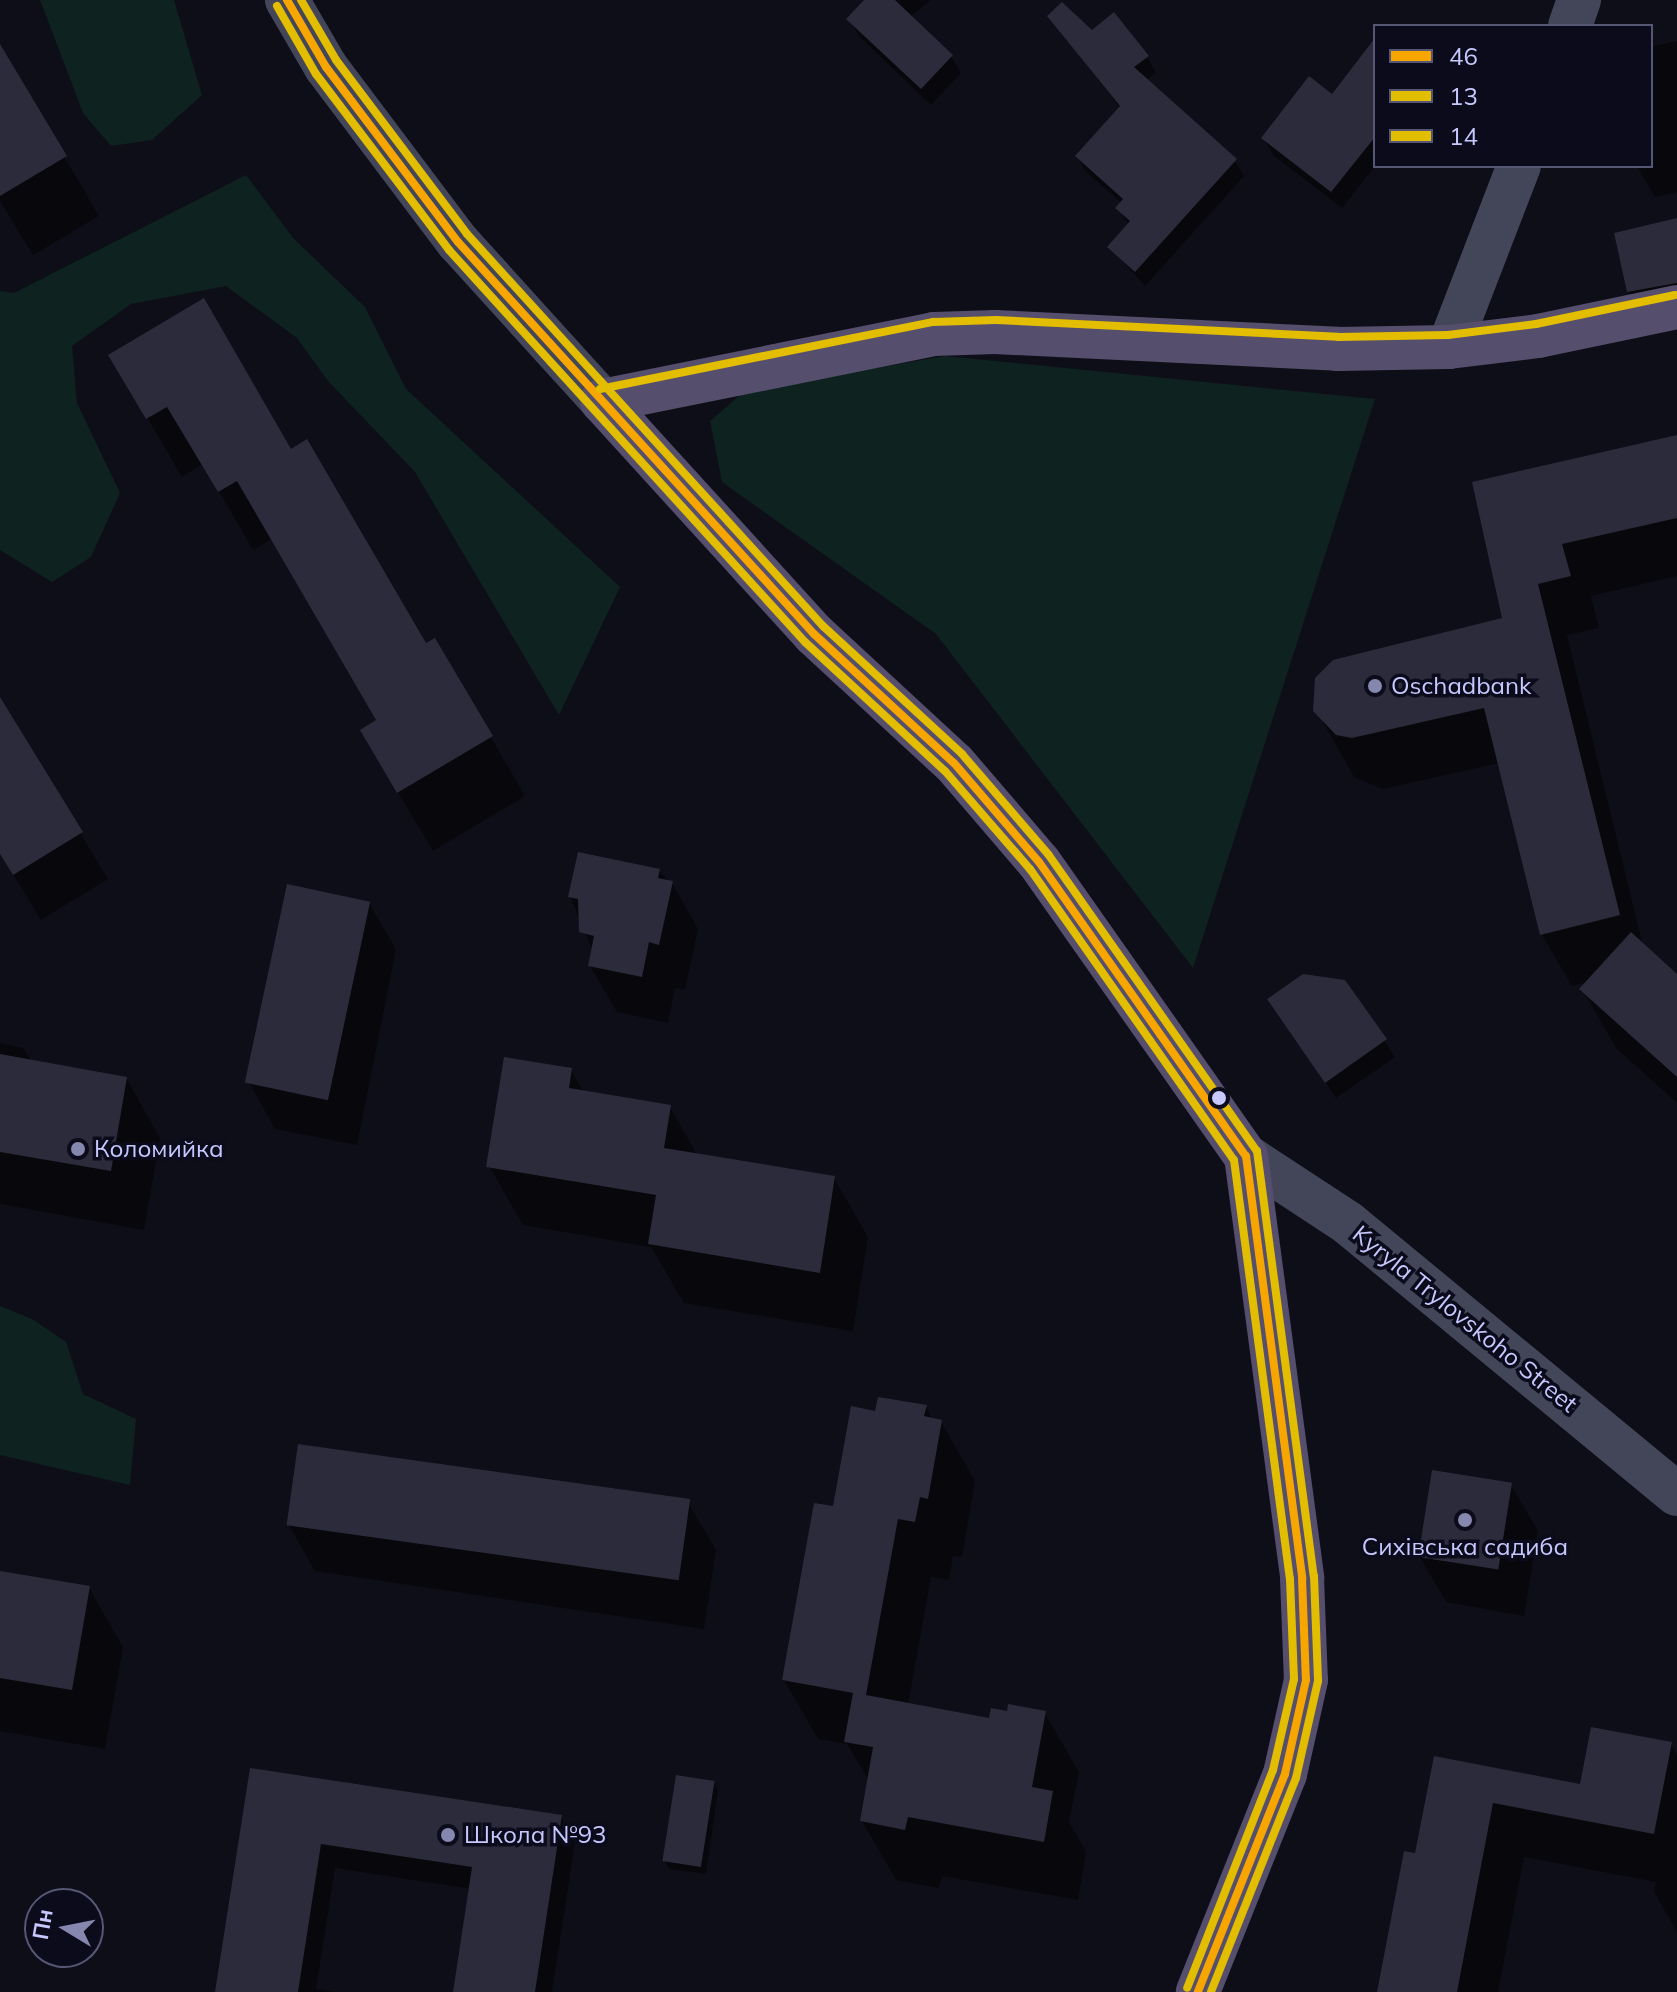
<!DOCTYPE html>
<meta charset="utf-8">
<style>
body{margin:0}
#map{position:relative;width:1677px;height:1992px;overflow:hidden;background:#0e0e18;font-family:Mulish,sans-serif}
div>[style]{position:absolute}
.green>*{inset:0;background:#0e2220}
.shadow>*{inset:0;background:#0007}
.building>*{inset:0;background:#2b2b3b;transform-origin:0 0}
.minor>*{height:44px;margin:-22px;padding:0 22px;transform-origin:22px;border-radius:22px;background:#434559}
.major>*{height:44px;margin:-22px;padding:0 22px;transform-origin:22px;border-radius:22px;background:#554e6c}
.bus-1>*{height:8px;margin:-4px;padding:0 4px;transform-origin:4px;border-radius:4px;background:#f7a600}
.bus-2>*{height:8px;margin:-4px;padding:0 4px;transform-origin:4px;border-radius:4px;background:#e3bd00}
.bus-3>*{height:8px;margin:-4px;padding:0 4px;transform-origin:4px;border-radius:4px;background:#e3bd00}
.dots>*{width:22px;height:22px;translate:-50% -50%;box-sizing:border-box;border:4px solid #0b0b1b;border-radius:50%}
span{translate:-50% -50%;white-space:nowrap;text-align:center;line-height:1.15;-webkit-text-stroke:7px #0b0b1b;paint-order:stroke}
.poi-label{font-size:24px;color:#c6c8fe}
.left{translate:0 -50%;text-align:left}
.street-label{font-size:24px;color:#c6c8fe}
.legend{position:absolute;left:1373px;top:24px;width:280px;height:144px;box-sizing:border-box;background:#0b0b1b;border:2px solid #565776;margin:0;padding:10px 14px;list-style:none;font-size:24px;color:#c6c8fe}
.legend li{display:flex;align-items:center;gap:16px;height:40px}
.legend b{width:40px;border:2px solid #565776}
.north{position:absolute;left:24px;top:1888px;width:80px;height:80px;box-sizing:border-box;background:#0b0b1b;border:2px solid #565776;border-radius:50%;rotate:280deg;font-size:22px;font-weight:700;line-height:32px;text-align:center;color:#c6c8fe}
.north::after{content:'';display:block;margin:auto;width:28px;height:36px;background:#8687ae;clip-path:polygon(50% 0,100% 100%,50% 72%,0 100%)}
</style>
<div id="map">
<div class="green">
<div style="clip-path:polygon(40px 0,174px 0,202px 95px,152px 140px,111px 146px,83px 113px)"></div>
<div style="clip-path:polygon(246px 175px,294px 239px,365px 307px,406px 389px,620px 587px,559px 715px,415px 472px,328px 381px,297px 338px,226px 286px,131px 304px,72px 346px,77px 403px,120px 493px,91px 557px,52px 582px,0 550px,0 291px,14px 293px)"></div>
<div style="clip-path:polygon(945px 356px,1375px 399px,1193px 968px,936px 634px,722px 482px,710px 421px,746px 390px)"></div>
<div style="clip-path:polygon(0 1306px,32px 1319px,66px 1342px,83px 1394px,136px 1419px,130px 1485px,0 1455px)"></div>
</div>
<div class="shadow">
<div style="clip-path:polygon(867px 0,931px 0,910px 17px,951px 56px,961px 73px,931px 105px,859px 36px,849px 19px)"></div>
<div style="clip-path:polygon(1050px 16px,1147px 57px,1156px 73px,1146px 80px,1235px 161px,1244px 176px,1145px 286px,1110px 247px,1129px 225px,1117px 208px,1122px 203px,1086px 172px,1077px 156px,1120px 108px)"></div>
<div style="clip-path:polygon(1677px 41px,1677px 192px,1655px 197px,1637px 166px,1651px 166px,1651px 47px)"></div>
<div style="clip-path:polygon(1375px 42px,1375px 166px,1342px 208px,1273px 155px,1263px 138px,1332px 97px)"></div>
<div style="clip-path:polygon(0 48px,99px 216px,33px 255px,0 201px)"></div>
<div style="clip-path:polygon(1677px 220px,1677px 319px,1648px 324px,1629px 291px)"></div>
<div style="clip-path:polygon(111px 356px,291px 452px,425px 645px,434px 640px,525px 796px,433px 851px,396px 789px,379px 720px,272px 539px,253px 550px,203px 464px,182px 477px)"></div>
<div style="clip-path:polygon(1677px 437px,1677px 576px,1591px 596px,1599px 628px,1567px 635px,1643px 946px,1677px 976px,1677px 1103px,1616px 1048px,1582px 989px,1588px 982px,1572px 986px,1542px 935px,1500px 763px,1383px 789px,1354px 777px,1324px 724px,1313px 694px,1317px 679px,1505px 620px,1474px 483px)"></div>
<div style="clip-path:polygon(0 701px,108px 879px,41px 920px,0 853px)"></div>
<div style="clip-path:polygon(659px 871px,672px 883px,698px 929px,685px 990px,675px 988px,668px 1023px,617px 1012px,590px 966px,593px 952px,570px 897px)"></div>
<div style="clip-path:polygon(369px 903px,396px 949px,357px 1145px,275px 1129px,249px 1082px)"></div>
<div style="clip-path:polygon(1344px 982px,1395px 1057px,1336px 1098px,1269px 1000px)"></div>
<div style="clip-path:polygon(0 1043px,23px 1048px,31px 1061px,126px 1078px,160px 1138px,144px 1230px,0 1204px)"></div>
<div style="clip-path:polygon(571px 1070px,584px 1093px,670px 1107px,698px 1156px,834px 1178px,868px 1237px,853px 1331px,684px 1303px,651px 1247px,523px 1225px,489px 1166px)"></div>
<div style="clip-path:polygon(926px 1407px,933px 1420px,941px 1422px,975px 1481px,962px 1557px,953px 1556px,949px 1580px,931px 1577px,908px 1705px,991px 1720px,1009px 1713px,1044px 1712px,1079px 1772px,1069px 1822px,1086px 1852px,1078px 1900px,942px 1876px,939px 1888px,896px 1880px,862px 1821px,869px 1781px,847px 1744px,818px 1739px,784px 1680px,835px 1509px,877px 1413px)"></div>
<div style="clip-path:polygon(1511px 1485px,1538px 1531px,1524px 1616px,1446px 1602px,1419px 1556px)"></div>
<div style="clip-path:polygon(689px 1504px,716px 1550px,704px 1629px,315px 1571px,288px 1524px)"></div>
<div style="clip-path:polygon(0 1573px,89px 1588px,123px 1647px,105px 1749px,0 1731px)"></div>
<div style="clip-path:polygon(1670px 1743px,1677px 1755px,1677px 1932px,1654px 1892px,1656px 1882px,1524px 1857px,1498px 1992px,1379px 1992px,1417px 1856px,1435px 1759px,1582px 1787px)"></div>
<div style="clip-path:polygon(251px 1770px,561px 1817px,575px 1843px,552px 1992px,455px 1992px,471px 1889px,335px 1868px,316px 1989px,336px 1992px,217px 1992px)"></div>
<div style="clip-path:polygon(714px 1782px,718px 1790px,706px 1874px,669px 1869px,665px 1861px)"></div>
</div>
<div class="building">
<div style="clip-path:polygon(864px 0,895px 0,953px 55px,921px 89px,846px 19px)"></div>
<div style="clip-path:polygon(1062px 2px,1092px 30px,1114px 12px,1149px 56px,1134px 67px,1237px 159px,1135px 272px,1107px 247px,1130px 221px,1115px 208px,1123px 199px,1075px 156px,1120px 106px,1047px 16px)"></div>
<div style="clip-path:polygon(1375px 38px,1375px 137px,1331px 192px,1261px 138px,1309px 76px,1332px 94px)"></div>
<div style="clip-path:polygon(0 44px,67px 156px,0 196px)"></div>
<div style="clip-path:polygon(1677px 218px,1677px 283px,1627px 292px,1614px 233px)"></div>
<div style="clip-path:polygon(204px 298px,291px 449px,307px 439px,426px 643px,435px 638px,493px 736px,397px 793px,360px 730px,376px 720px,237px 481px,218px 492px,167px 407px,146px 419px,108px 355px)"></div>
<div style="clip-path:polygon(1677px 435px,1677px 518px,1562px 544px,1571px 576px,1538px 584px,1620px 915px,1540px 935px,1484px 708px,1352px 738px,1336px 735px,1313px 711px,1315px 678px,1333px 660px,1502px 618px,1472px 482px)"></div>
<div style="clip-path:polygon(0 697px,83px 832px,13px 875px,0 854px)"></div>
<div style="clip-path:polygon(578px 852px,660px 869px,658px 878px,673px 881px,659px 945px,649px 942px,642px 977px,588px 966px,594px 936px,579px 932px,578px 899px,568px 897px)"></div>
<div style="left:287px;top:884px;width:85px;height:203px;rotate:12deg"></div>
<div style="clip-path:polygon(1631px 932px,1677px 974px,1677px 1077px,1579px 989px)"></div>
<div style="clip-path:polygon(1303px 974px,1345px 980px,1387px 1039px,1325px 1083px,1267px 999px)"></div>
<div style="clip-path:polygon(0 1054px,127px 1077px,111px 1171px,0 1152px)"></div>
<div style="clip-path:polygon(504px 1057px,572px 1068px,569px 1088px,671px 1105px,664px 1148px,835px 1176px,820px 1273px,648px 1244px,656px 1195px,486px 1167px)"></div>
<div style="clip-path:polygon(878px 1397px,927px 1405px,924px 1416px,942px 1420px,928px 1499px,920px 1497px,915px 1522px,898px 1519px,866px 1695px,989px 1718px,991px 1708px,1007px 1711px,1008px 1704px,1046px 1711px,1032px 1787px,1053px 1791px,1044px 1842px,908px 1817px,905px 1830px,860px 1821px,873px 1747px,844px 1742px,853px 1693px,782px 1680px,814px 1503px,833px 1506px,851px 1406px,875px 1411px)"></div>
<div style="left:298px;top:1444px;width:396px;height:82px;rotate:8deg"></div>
<div style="left:1432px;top:1470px;width:81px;height:88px;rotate:9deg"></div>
<div style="clip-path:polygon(0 1571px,90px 1586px,72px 1690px,0 1678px)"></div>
<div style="clip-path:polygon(1591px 1727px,1672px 1742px,1654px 1834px,1493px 1803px,1457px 1992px,1377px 1992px,1404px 1851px,1415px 1853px,1434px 1756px,1580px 1784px)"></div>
<div style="clip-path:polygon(250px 1768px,562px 1815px,535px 1992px,453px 1992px,472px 1867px,321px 1844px,298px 1992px,215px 1992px)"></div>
<div style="left:676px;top:1775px;width:39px;height:87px;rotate:9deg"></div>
</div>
<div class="minor">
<div style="left:287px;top:0;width:78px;rotate:59.8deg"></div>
<div style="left:326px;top:67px;width:219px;rotate:53deg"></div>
<div style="left:458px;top:242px;width:215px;rotate:47.8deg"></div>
<div style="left:1570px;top:26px;width:28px;rotate:-71deg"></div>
<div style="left:1449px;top:347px;width:194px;rotate:-68.9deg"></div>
<div style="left:1246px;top:1156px;width:122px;rotate:33.3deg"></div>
<div style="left:1348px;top:1223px;width:426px;rotate:39.5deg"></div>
</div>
<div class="major">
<div style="left:602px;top:401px;width:315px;rotate:47.7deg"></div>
<div style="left:814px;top:634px;width:190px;rotate:42.7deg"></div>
<div style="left:954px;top:763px;width:130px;rotate:49.4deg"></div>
<div style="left:1039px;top:862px;width:360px;rotate:54.9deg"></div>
<div style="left:1246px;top:1156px;width:426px;rotate:82.4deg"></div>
<div style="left:1302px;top:1578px;width:102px;rotate:87.8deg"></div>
<div style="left:1306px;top:1680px;width:96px;rotate:102.6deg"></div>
<div style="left:1285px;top:1774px;width:235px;rotate:111.8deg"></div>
<div style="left:602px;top:401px;width:339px;rotate:-11.4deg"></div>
<div style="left:934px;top:334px;width:61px;rotate:-1.9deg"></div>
<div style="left:995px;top:332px;width:343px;rotate:2.8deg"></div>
<div style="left:1338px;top:349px;width:111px;rotate:-1deg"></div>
<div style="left:1449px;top:347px;width:90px;rotate:-7deg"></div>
<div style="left:1538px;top:336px;width:142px;rotate:-11.8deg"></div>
</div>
<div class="bus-1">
<div style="left:287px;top:0;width:78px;rotate:59.8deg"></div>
<div style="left:326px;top:67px;width:219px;rotate:53deg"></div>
<div style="left:458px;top:242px;width:530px;rotate:47.76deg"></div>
<div style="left:814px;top:634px;width:190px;rotate:42.7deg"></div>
<div style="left:954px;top:763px;width:130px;rotate:49.4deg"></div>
<div style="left:1039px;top:862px;width:360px;rotate:54.9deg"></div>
<div style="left:1246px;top:1156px;width:426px;rotate:82.4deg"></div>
<div style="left:1302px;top:1578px;width:102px;rotate:87.8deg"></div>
<div style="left:1306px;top:1680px;width:96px;rotate:102.6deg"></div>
<div style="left:1285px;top:1774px;width:235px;rotate:111.8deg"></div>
</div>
<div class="bus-2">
<div style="left:277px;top:6px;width:78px;rotate:60.2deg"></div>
<div style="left:316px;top:74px;width:221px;rotate:52.9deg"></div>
<div style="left:449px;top:250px;width:530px;rotate:47.76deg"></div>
<div style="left:805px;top:642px;width:190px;rotate:42.7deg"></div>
<div style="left:945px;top:771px;width:130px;rotate:49.1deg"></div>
<div style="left:1030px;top:869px;width:355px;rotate:55deg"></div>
<div style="left:1234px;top:1160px;width:423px;rotate:82.4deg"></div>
<div style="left:1290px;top:1579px;width:100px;rotate:87.7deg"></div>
<div style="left:1294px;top:1679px;width:93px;rotate:103deg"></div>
<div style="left:1273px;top:1770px;width:234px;rotate:111.5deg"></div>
</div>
<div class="bus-3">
<div style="left:301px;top:0;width:69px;rotate:59.7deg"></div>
<div style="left:336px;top:60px;width:218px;rotate:53deg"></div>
<div style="left:467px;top:234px;width:530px;rotate:47.76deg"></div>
<div style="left:823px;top:626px;width:189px;rotate:42.6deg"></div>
<div style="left:962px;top:754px;width:132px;rotate:49.3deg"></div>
<div style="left:1048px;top:854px;width:363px;rotate:54.9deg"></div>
<div style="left:1257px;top:1151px;width:429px;rotate:82.4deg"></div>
<div style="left:1314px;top:1576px;width:105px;rotate:87.8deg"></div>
<div style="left:1318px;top:1681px;width:99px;rotate:102.8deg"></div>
<div style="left:1296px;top:1778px;width:230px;rotate:111.7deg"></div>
<div style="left:600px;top:389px;width:340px;rotate:-11.4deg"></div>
<div style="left:933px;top:322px;width:63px;rotate:-1.8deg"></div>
<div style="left:996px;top:320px;width:342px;rotate:2.8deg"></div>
<div style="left:1338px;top:337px;width:110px;rotate:-1deg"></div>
<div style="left:1448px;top:335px;width:89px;rotate:-7.1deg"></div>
<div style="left:1536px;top:324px;width:142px;rotate:-11.8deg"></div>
</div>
<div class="dots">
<div style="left:1375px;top:686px;background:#8687ae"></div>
<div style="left:1219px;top:1098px;background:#c6c8fe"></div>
<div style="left:78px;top:1149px;background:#8687ae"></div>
<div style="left:1465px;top:1520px;background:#8687ae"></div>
<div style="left:448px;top:1835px;background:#8687ae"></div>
</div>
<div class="poi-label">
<span class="left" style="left:1391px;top:686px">Oschadbank</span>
<span class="left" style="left:94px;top:1149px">Коломийка</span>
<span style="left:1465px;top:1547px">Сихівська садиба</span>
<span class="left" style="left:464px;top:1835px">Школа №93</span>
</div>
<div class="street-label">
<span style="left:1465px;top:1319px;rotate:39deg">Kyryla Trylovskoho Street</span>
</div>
<ul class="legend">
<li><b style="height:10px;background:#f7a600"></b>46</li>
<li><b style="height:10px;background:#e3bd00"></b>13</li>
<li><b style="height:10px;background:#e3bd00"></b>14</li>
</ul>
<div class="north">Пн</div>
</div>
